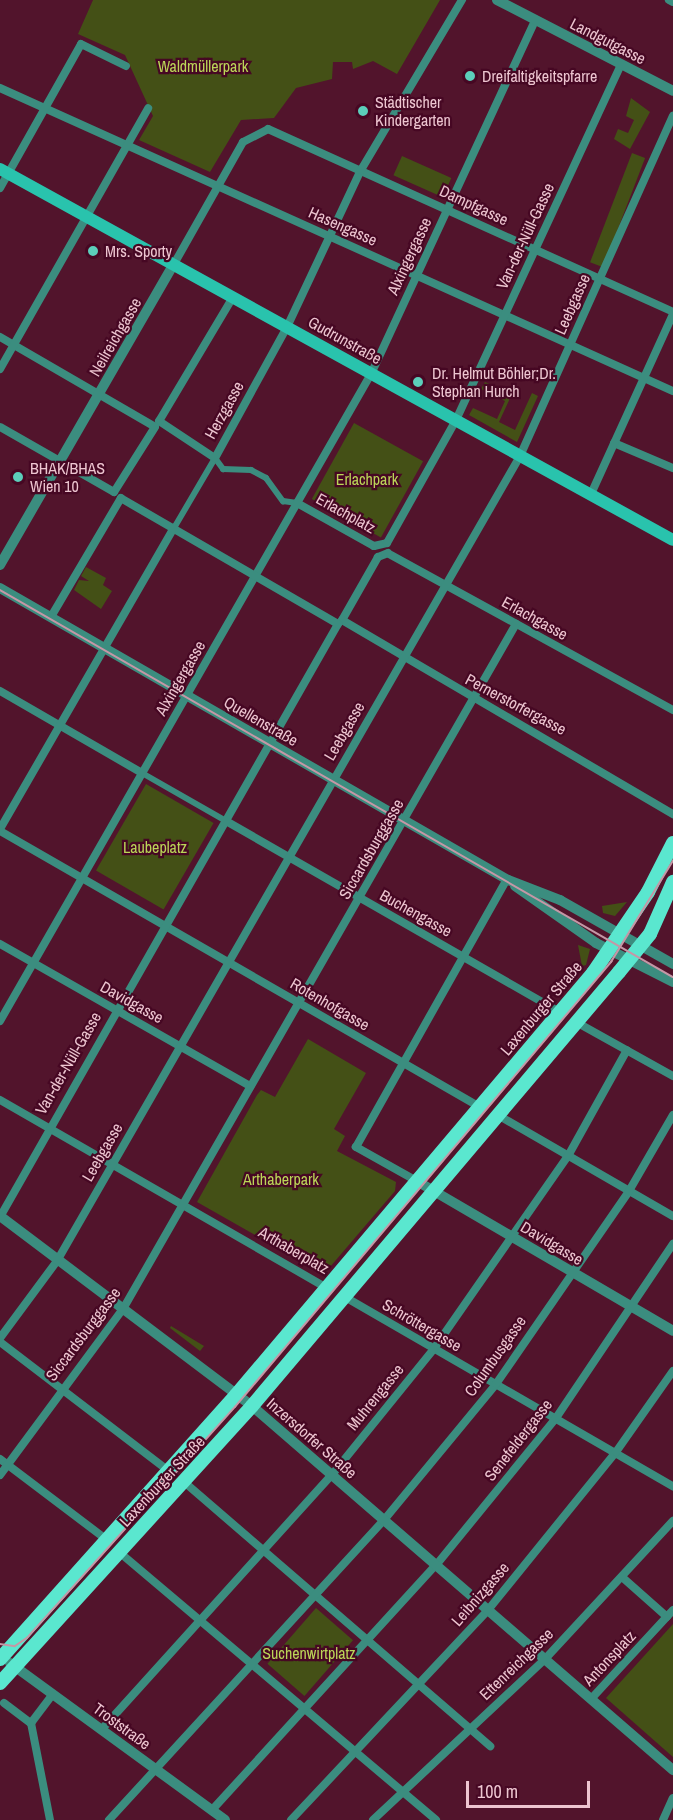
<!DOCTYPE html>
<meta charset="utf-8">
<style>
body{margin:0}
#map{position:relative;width:673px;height:1820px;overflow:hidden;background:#52142c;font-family:"Archivo Narrow",sans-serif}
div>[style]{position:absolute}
.green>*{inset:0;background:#445016;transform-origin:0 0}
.pedestrian>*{height:6px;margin:-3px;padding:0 3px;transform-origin:3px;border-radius:3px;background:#3b8d7f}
.minor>*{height:8px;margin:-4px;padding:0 4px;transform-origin:4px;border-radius:4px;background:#3b8d7f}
.tertiary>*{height:10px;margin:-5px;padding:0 5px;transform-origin:5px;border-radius:5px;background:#3b8d7f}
.secondary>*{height:12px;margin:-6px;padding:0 6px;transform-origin:6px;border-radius:6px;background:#29c3ad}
.primary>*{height:14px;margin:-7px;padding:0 7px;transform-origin:7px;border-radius:7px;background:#5ae7cf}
.tram>*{height:1.5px;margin:-0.75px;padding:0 0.75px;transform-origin:0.75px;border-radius:0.75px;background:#c597a6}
.dots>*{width:16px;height:16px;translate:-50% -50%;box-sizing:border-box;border:3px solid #460723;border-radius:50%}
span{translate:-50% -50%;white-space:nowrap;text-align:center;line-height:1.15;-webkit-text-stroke:4.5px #460723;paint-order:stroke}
.street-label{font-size:16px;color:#edc5d0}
.park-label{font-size:16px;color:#bbd658}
.poi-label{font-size:16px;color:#edc5d0}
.left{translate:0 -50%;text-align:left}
.scale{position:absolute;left:466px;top:1781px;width:124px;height:27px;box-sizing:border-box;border:3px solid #edc5d0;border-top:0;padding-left:8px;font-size:18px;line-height:21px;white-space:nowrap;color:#edc5d0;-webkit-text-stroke:4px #460723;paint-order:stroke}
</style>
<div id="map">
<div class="green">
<div style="clip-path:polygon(93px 0,440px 0,397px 74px,373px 61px,353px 69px,352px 62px,333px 62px,332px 79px,296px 88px,274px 118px,241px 120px,210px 172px,139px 140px,153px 116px,125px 55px,78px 34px)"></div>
<div style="clip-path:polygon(631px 98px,650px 112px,630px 149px,614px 139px,618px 129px,628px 133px,634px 120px,626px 116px)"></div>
<div style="left:632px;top:153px;width:14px;height:117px;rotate:21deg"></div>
<div style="left:402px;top:156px;width:54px;height:21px;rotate:24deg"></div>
<div style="clip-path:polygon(485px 382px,512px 394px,499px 422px,515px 430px,532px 393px,538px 396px,517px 442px,469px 415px,473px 408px,497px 419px,505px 401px,481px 389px)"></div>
<div style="left:354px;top:423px;width:79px;height:87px;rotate:29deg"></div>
<div style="clip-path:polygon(86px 567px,106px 578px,103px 585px,112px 591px,101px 609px,74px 590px,79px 580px,89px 581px,81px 576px)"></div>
<div style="left:146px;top:784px;width:78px;height:100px;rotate:30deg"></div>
<div style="clip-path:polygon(627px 902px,615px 916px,603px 913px,602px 906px)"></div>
<div style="clip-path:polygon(578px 945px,590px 949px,586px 965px,582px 966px)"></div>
<div style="clip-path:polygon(308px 1039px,366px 1073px,334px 1129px,345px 1136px,337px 1151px,396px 1182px,395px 1191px,324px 1274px,197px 1202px,257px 1095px,261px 1090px,275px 1097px)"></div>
<div style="clip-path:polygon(171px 1326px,204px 1346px,200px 1351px,170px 1328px)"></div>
<div style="left:316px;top:1608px;width:49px;height:74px;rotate:41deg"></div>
<div style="clip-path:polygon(673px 1624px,673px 1757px,606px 1698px)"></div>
</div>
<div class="pedestrian">
<div style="left:174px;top:528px;width:81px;rotate:-59.6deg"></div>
<div style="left:215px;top:458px;width:14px;rotate:54deg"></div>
<div style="left:223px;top:469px;width:28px;rotate:2deg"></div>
<div style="left:251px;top:470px;width:17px;rotate:28deg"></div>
<div style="left:266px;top:478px;width:29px;rotate:54deg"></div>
<div style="left:283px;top:501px;width:14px;rotate:8deg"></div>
<div style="left:142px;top:773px;width:97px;rotate:29.7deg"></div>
</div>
<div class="minor">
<div style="left:669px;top:0;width:4px;rotate:27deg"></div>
<div style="left:0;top:88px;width:738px;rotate:24.24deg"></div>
<div style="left:0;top:188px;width:165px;rotate:-60.6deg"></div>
<div style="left:81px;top:44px;width:50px;rotate:26.1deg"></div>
<div style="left:174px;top:264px;width:140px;rotate:-60.5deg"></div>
<div style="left:243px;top:142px;width:28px;rotate:-27deg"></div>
<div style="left:268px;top:129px;width:444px;rotate:24.3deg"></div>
<div style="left:233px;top:297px;width:144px;rotate:120.8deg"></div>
<div style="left:159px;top:421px;width:67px;rotate:33.5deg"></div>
<div style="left:215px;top:458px;width:149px;rotate:-61.2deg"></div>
<div style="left:287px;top:327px;width:174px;rotate:-64.8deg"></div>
<div style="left:361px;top:170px;width:198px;rotate:-59.3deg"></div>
<div style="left:0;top:337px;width:179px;rotate:30.1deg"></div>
<div style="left:155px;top:427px;width:77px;rotate:122.2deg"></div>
<div style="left:114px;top:492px;width:131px;rotate:-150.3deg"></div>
<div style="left:0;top:369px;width:300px;rotate:-60.4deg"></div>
<div style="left:614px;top:443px;width:64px;rotate:23deg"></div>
<div style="left:591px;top:494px;width:198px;rotate:-65.5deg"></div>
<div style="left:297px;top:503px;width:88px;rotate:29.2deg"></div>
<div style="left:374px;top:546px;width:13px;rotate:-13deg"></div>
<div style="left:387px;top:543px;width:141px;rotate:-60.7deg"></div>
<div style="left:456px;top:420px;width:391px;rotate:-65.1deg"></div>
<div style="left:0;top:691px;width:164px;rotate:30deg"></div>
<div style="left:673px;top:710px;width:325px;rotate:-151.2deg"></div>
<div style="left:388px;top:553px;width:11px;rotate:158deg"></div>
<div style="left:378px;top:557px;width:73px;rotate:119.7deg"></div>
<div style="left:342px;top:620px;width:384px;rotate:30.4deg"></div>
<div style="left:226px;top:821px;width:385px;rotate:29.8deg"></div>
<div style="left:0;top:829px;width:348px;rotate:-60deg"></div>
<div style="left:0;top:831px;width:554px;rotate:29.9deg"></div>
<div style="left:0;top:944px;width:288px;rotate:29.6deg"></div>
<div style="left:0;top:1021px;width:746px;rotate:-60.17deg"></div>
<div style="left:371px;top:374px;width:390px;rotate:-65.1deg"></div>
<div style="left:576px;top:1022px;width:111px;rotate:29.1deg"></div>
<div style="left:0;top:1100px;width:377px;rotate:29.9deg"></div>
<div style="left:496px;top:1114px;width:204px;rotate:30deg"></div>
<div style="left:415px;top:1180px;width:68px;rotate:-150.8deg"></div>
<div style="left:356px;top:1147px;width:308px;rotate:-60.6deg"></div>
<div style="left:0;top:1217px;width:683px;rotate:-60.32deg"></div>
<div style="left:338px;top:624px;width:251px;rotate:-149.9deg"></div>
<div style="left:121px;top:498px;width:138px;rotate:120.5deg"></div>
<div style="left:345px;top:1297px;width:379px;rotate:30deg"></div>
<div style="left:0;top:1338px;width:96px;rotate:-53.5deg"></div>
<div style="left:57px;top:1261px;width:929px;rotate:-60.09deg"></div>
<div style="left:520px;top:456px;width:373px;rotate:-65.8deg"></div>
<div style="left:0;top:1342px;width:213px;rotate:37.4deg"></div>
<div style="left:0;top:1459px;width:134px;rotate:37.1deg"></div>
<div style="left:0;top:1475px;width:207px;rotate:-53.5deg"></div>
<div style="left:123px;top:1309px;width:790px;rotate:-60.16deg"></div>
<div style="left:183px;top:1481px;width:406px;rotate:40.8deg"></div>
<div style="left:119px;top:1552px;width:415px;rotate:40.2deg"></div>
<div style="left:622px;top:1577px;width:60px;rotate:41.6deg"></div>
<div style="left:591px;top:1699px;width:121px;rotate:-47.3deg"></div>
<div style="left:4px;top:1703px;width:34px;rotate:37deg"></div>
<div style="left:31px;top:1723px;width:99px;rotate:78.9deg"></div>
<div style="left:31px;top:1723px;width:35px;rotate:-53deg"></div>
<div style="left:102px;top:1729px;width:341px;rotate:-47.9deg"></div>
<div style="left:331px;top:1476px;width:162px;rotate:-51deg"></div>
<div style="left:433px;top:1350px;width:236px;rotate:-55.2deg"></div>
<div style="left:568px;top:1156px;width:121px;rotate:-60.9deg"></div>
<div style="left:212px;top:1810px;width:333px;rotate:-47.6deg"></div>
<div style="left:437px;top:1564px;width:188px;rotate:-50.8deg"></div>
<div style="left:556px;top:1418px;width:210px;rotate:-56.1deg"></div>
<div style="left:109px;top:1820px;width:407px;rotate:-47.5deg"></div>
<div style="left:384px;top:1520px;width:176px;rotate:-50.5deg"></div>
<div style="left:496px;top:1384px;width:234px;rotate:-55.4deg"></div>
<div style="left:629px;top:1191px;width:88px;rotate:-59.9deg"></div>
<div style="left:291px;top:1820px;width:288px;rotate:-46.8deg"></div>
<div style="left:488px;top:1610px;width:203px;rotate:-51deg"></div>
<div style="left:616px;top:1452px;width:99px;rotate:-54.9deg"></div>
<div style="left:373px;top:1820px;width:237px;rotate:-43.1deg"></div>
<div style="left:546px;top:1658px;width:187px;rotate:-47.2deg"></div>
<div style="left:663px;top:1820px;width:24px;rotate:-66deg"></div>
</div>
<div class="tertiary">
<div style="left:497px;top:0;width:198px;rotate:27.3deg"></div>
<div style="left:0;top:565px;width:348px;rotate:-60deg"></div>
<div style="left:0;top:588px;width:586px;rotate:29.89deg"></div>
<div style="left:508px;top:880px;width:56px;rotate:21deg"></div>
<div style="left:560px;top:900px;width:130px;rotate:29.5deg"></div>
<div style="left:515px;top:886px;width:99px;rotate:35.1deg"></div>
<div style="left:596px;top:943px;width:86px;rotate:26.9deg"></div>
<div style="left:415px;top:1180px;width:299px;rotate:30.3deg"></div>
<div style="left:0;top:1216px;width:316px;rotate:37deg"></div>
<div style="left:252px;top:1406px;width:557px;rotate:40.85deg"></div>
<div style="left:10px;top:1663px;width:266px;rotate:36.1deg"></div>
</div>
<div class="secondary">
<div style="left:0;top:169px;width:768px;rotate:28.87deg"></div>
</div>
<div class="primary">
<div style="left:0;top:1659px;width:354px;rotate:-48.2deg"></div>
<div style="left:236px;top:1395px;width:553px;rotate:-49.77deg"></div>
<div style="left:593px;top:973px;width:98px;rotate:-55.8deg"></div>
<div style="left:648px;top:892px;width:55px;rotate:-63deg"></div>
<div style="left:0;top:1683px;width:374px;rotate:-47.7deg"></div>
<div style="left:252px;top:1406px;width:568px;rotate:-49.78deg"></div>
<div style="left:619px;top:972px;width:49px;rotate:-50.8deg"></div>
<div style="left:650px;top:934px;width:57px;rotate:-66.1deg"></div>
</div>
<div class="tram">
<div style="left:0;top:590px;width:776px;rotate:29.9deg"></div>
<div style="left:0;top:1644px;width:15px;rotate:8deg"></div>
<div style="left:15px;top:1646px;width:14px;rotate:-34deg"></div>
<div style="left:27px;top:1638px;width:311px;rotate:-48deg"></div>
<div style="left:235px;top:1407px;width:583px;rotate:-49.8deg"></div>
<div style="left:611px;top:962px;width:119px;rotate:-58.5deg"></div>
</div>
<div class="dots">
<div style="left:470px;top:76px;background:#5cceba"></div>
<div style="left:363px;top:111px;background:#5cceba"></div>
<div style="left:93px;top:251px;background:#5cceba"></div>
<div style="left:418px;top:382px;background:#5cceba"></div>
<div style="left:18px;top:477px;background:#5cceba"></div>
</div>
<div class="street-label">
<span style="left:608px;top:41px;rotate:27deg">Landgutgasse</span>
<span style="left:474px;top:205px;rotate:25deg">Dampfgasse</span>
<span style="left:343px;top:226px;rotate:24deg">Hasengasse</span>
<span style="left:525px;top:236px;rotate:-65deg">Van-der-Nüll-Gasse</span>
<span style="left:409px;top:256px;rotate:-65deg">Alxingergasse</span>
<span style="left:572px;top:304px;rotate:-66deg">Leebgasse</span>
<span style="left:115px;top:337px;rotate:-60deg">Neilreichgasse</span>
<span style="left:345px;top:340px;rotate:29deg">Gudrunstraße</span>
<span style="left:224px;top:410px;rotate:-61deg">Herzgasse</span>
<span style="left:346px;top:513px;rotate:29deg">Erlachplatz</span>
<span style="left:535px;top:618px;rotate:29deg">Erlachgasse</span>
<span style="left:180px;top:678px;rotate:-60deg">Alxingergasse</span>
<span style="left:516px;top:704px;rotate:28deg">Pernerstorfergasse</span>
<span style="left:261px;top:721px;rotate:30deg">Quellenstraße</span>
<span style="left:344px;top:731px;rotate:-60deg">Leebgasse</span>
<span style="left:371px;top:849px;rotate:-60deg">Siccardsburggasse</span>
<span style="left:416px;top:913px;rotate:29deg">Buchengasse</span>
<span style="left:132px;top:1002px;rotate:29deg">Davidgasse</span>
<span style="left:330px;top:1004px;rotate:30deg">Rotenhofgasse</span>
<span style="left:541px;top:1008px;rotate:-50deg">Laxenburger Straße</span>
<span style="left:68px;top:1063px;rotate:-60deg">Van-der-Nüll-Gasse</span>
<span style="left:102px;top:1152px;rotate:-60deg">Leebgasse</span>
<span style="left:552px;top:1243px;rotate:31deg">Davidgasse</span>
<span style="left:294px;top:1250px;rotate:30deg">Arthaberplatz</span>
<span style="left:422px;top:1325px;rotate:30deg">Schröttergasse</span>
<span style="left:83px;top:1334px;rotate:-53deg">Siccardsburggasse</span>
<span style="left:495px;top:1356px;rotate:-55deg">Columbusgasse</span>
<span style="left:375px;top:1397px;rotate:-51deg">Muhrengasse</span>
<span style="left:312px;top:1438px;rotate:41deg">Inzersdorfer Straße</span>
<span style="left:518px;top:1440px;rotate:-52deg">Senefeldergasse</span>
<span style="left:162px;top:1481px;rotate:-47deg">Laxenburger Straße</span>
<span style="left:480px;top:1594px;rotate:-49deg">Leibnizgasse</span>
<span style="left:609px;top:1658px;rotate:-47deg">Antonsplatz</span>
<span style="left:516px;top:1664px;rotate:-44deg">Ettenreichgasse</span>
<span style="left:122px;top:1726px;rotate:36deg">Troststraße</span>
</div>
<div class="park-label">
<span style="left:203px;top:66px">Waldmüllerpark</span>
<span style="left:367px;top:479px">Erlachpark</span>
<span style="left:155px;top:847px">Laubeplatz</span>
<span style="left:281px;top:1179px">Arthaberpark</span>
<span style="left:309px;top:1653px">Suchenwirtplatz</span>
</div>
<div class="poi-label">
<span class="left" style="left:482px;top:76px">Dreifaltigkeitspfarre</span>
<span class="left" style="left:375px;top:111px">Städtischer<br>Kindergarten</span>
<span class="left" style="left:105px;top:251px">Mrs. Sporty</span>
<span class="left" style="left:432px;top:382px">Dr. Helmut Böhler;Dr.<br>Stephan Hurch</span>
<span class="left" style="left:30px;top:477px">BHAK/BHAS<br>Wien 10</span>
</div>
<div class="scale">100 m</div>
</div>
